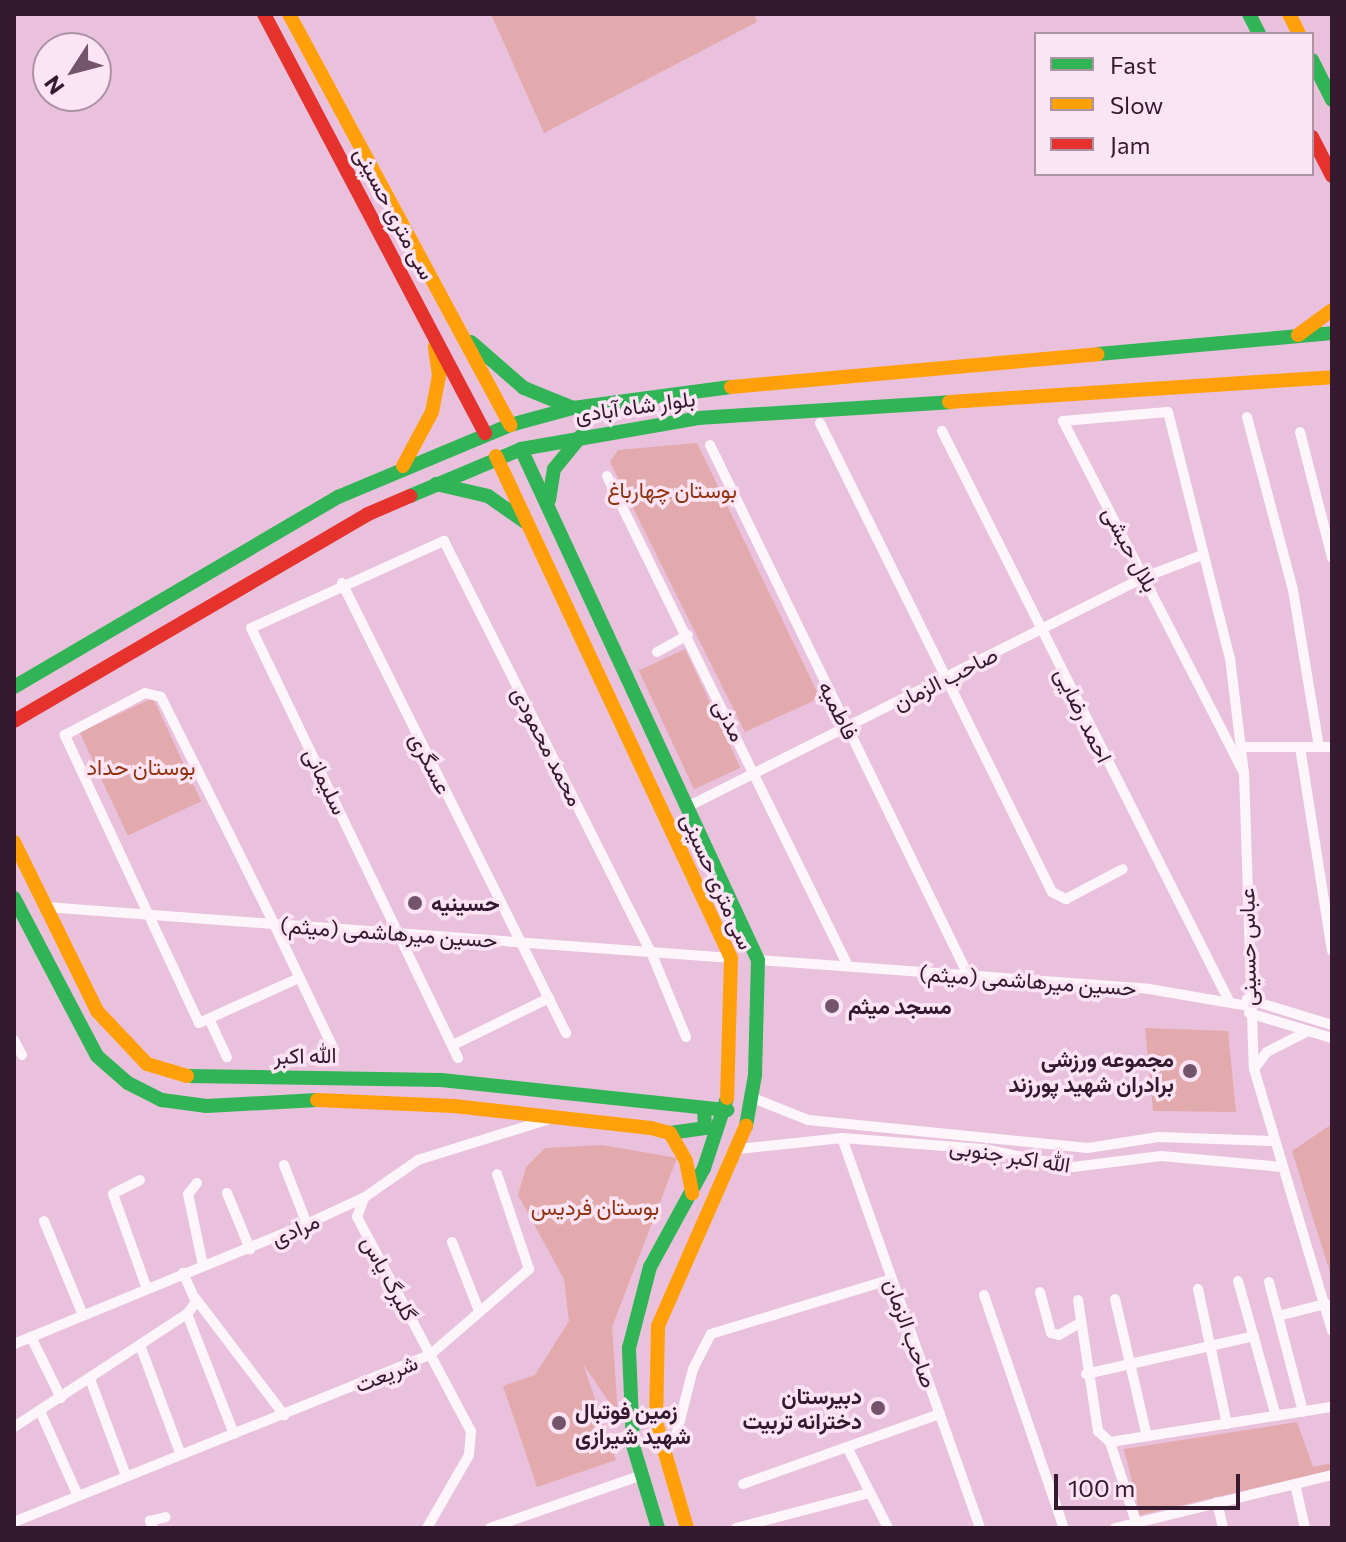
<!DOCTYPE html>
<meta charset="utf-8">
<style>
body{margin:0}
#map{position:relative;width:1346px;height:1542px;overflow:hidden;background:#e9c1dd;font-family:Commissioner,Vazirmatn,sans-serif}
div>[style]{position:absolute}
.green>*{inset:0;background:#e2aaac;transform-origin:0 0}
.street>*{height:10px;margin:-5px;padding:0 5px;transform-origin:5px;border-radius:5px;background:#fcf6fa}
.fast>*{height:14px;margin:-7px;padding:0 7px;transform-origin:7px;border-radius:7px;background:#30b455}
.slow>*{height:14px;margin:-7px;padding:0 7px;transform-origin:7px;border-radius:7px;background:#ff9f0a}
.jam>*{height:14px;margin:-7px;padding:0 7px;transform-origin:7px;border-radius:7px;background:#e5322d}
.dots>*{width:22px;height:22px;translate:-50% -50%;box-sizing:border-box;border:4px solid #fbe4f3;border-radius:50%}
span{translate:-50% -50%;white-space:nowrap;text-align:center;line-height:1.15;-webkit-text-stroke:7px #fbe4f3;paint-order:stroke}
.street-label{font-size:22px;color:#35192e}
.park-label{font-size:22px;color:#913210}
.poi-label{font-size:22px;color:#35192e;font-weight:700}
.left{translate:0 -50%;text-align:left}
.right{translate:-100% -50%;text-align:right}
.frame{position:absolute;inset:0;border:16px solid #35192e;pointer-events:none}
.legend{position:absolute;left:1034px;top:32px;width:280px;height:144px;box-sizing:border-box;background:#fbe4f3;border:2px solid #ac93a4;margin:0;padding:10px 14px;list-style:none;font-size:24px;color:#35192e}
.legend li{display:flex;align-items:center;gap:16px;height:40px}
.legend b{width:40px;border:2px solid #ac93a4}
.north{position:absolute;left:32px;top:32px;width:80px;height:80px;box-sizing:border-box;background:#fbe4f3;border:2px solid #ac93a4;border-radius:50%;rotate:234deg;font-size:22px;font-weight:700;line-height:32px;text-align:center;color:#35192e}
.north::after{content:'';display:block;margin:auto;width:28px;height:36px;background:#74546b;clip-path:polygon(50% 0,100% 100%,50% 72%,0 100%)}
.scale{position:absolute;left:1054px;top:1474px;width:186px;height:36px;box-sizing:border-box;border:4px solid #35192e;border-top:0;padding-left:10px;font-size:24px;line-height:28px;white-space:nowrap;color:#35192e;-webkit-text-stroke:6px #fbe4f3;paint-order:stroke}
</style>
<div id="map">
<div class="green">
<div style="clip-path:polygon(491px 14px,754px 14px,757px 22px,544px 133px)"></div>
<div style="clip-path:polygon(697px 443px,820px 698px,745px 732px,610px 462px,618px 450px)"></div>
<div style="left:685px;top:649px;width:131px;height:51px;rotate:65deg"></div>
<div style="left:153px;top:698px;width:114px;height:81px;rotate:65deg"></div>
<div style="clip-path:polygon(1145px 1028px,1228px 1031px,1236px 1112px,1153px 1111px)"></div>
<div style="clip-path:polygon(1332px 1124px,1332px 1279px,1292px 1151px)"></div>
<div style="clip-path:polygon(602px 1145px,677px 1158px,612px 1327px,618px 1415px,583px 1364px,616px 1460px,537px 1487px,503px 1386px,535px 1375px,569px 1321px,564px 1279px,518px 1195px,526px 1167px,545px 1148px)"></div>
<div style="clip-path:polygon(1297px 1422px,1313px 1467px,1332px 1463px,1332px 1470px,1140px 1515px,1124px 1449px)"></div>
</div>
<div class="street">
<div style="left:1247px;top:417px;width:179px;rotate:75.1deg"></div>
<div style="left:1293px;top:590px;width:159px;rotate:80.6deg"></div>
<div style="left:820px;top:423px;width:523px;rotate:63.68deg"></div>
<div style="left:1052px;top:892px;width:16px;rotate:27deg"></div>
<div style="left:1066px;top:899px;width:64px;rotate:-27.8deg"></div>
<div style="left:942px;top:431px;width:636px;rotate:63.27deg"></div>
<div style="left:1300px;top:432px;width:130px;rotate:75.7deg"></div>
<div style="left:710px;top:445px;width:589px;rotate:64.04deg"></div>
<div style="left:607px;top:476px;width:546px;rotate:63.81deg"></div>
<div style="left:342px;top:583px;width:503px;rotate:63.54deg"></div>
<div style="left:657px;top:652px;width:35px;rotate:-29deg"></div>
<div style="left:1241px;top:747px;width:91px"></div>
<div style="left:1300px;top:747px;width:206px;rotate:81.1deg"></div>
<div style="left:1244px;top:773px;width:396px;rotate:-117.2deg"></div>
<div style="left:1063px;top:421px;width:105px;rotate:-4.9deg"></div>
<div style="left:1168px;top:412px;width:254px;rotate:75.9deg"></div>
<div style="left:1230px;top:658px;width:116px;rotate:83.1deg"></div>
<div style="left:1244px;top:773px;width:296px;rotate:88.1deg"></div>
<div style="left:1254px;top:1069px;width:273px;rotate:73.4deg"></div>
<div style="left:689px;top:806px;width:510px;rotate:-26.67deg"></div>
<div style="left:1145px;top:577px;width:61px;rotate:-21.1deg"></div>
<div style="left:46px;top:907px;width:687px;rotate:4.26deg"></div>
<div style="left:758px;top:960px;width:392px;rotate:4.2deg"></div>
<div style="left:1149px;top:989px;width:100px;rotate:9.7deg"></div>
<div style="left:299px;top:978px;width:110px;rotate:155.8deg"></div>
<div style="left:199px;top:1023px;width:318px;rotate:-115deg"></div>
<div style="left:65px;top:735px;width:90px;rotate:-27.7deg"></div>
<div style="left:145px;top:693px;width:16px;rotate:14deg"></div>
<div style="left:161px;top:697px;width:254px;rotate:63.5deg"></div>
<div style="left:274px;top:924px;width:140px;rotate:64.5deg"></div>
<div style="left:1247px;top:999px;width:89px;rotate:17deg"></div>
<div style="left:1249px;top:1013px;width:87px;rotate:16.8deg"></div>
<div style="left:210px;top:1021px;width:40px;rotate:65deg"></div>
<div style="left:14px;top:1040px;width:17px;rotate:62deg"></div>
<div style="left:453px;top:1045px;width:107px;rotate:-26.1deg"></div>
<div style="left:458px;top:1058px;width:477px;rotate:-115.7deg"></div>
<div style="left:251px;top:628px;width:212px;rotate:-24.3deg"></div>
<div style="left:444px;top:541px;width:460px;rotate:63.3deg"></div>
<div style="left:651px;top:952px;width:92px;rotate:67.6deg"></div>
<div style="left:1254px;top:1069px;width:21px;rotate:-53deg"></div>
<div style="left:1267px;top:1052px;width:44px;rotate:-27.1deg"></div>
<div style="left:753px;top:1098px;width:59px;rotate:21.8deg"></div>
<div style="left:808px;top:1120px;width:281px;rotate:5.7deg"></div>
<div style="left:1088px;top:1148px;width:71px;rotate:-8.9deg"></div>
<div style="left:1158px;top:1137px;width:116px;rotate:2deg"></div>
<div style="left:842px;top:1138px;width:414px;rotate:70.5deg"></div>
<div style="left:738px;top:1149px;width:105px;rotate:-6deg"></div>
<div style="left:842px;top:1138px;width:141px;rotate:4.5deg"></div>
<div style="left:983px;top:1149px;width:92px;rotate:11.3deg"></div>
<div style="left:1073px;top:1167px;width:89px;rotate:-7.1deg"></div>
<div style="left:1161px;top:1156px;width:121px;rotate:5.2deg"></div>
<div style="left:284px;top:1165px;width:63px;rotate:68.7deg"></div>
<div style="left:140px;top:1180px;width:30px;rotate:153deg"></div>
<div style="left:113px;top:1194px;width:98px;rotate:70.3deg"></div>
<div style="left:197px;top:1183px;width:14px;rotate:129deg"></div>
<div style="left:188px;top:1194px;width:73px;rotate:78.1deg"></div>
<div style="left:227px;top:1193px;width:61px;rotate:67.7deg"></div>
<div style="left:364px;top:1198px;width:20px;rotate:110deg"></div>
<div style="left:357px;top:1217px;width:242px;rotate:62deg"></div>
<div style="left:471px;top:1431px;width:24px;rotate:95deg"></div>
<div style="left:469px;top:1455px;width:84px;rotate:119.9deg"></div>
<div style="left:44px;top:1221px;width:102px;rotate:67.5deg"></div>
<div style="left:452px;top:1242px;width:74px;rotate:68.6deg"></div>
<div style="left:1238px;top:1281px;width:140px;rotate:74.3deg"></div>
<div style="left:1269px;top:1282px;width:134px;rotate:75.3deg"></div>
<div style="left:1198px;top:1289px;width:138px;rotate:77.9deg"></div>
<div style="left:1040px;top:1292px;width:42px;rotate:75deg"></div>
<div style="left:1051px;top:1333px;width:8px;rotate:14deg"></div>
<div style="left:1059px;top:1335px;width:24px;rotate:-30deg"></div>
<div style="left:984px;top:1295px;width:246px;rotate:71.1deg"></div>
<div style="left:196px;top:1299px;width:146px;rotate:52.8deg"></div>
<div style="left:1115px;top:1299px;width:141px;rotate:76.9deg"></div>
<div style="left:1078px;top:1300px;width:133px;rotate:81.3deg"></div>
<div style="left:1098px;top:1431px;width:16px;rotate:43deg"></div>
<div style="left:1110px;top:1442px;width:90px;rotate:72deg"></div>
<div style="left:187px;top:1314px;width:129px;rotate:68.6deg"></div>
<div style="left:1278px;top:1316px;width:49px;rotate:-14.3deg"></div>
<div style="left:31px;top:1337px;width:68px;rotate:63.8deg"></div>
<div style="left:14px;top:1344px;width:317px;rotate:-22.3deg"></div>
<div style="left:307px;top:1224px;width:64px;rotate:-25deg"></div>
<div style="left:365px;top:1197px;width:65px;rotate:-34.9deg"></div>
<div style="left:418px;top:1160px;width:138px;rotate:-17.3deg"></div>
<div style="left:140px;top:1345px;width:117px;rotate:69.6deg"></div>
<div style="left:1086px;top:1374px;width:172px;rotate:-12.7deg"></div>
<div style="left:90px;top:1379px;width:103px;rotate:69.6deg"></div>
<div style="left:40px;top:1411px;width:93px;rotate:65.9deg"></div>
<div style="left:14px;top:1427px;width:207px;rotate:-33.2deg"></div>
<div style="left:187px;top:1314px;width:15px;rotate:-53deg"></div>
<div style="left:196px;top:1302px;width:32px;rotate:-114deg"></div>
<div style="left:677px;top:1432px;width:65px;rotate:-75.7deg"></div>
<div style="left:693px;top:1369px;width:39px;rotate:-63deg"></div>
<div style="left:711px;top:1334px;width:189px;rotate:-16.9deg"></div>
<div style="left:1110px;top:1442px;width:225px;rotate:-9deg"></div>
<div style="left:849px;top:1451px;width:86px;rotate:63.1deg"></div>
<div style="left:743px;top:1484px;width:209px;rotate:-19.6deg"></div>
<div style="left:1295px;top:1484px;width:45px;rotate:77.2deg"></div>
<div style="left:1217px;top:1502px;width:27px;rotate:77deg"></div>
<div style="left:14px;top:1522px;width:450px;rotate:-21.9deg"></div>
<div style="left:431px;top:1354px;width:130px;rotate:-40.9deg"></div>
<div style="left:529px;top:1269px;width:100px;rotate:-108.6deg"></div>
<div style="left:153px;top:1528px;width:8px;rotate:-113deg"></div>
<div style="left:150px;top:1521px;width:16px;rotate:-14deg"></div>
<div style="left:490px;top:1528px;width:161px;rotate:-19.2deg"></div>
<div style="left:736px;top:1528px;width:138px;rotate:-14.7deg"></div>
<div style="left:1115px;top:1528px;width:223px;rotate:-13.7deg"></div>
</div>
<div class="fast">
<div style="left:1249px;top:14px;width:22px;rotate:63deg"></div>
<div style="left:1312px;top:60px;width:45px;rotate:63.4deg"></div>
<div style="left:471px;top:342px;width:70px;rotate:41deg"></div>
<div style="left:524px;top:388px;width:53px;rotate:22.2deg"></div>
<div style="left:1098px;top:354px;width:235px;rotate:-5.1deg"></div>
<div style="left:521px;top:449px;width:563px;rotate:65.12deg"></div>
<div style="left:758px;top:960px;width:115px;rotate:91.5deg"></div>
<div style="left:755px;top:1075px;width:52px;rotate:100deg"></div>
<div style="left:436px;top:484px;width:53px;rotate:13deg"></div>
<div style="left:488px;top:496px;width:45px;rotate:35.1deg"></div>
<div style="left:410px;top:496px;width:121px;rotate:-22.9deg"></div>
<div style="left:521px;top:449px;width:180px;rotate:-9.9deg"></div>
<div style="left:698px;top:418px;width:252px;rotate:-3.6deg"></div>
<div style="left:549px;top:500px;width:31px;rotate:-81deg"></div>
<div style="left:554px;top:469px;width:43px;rotate:-50.7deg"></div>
<div style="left:14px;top:687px;width:376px;rotate:-30.4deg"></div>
<div style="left:338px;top:497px;width:186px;rotate:-22.7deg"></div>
<div style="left:510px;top:425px;width:65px;rotate:-15.1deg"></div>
<div style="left:573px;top:408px;width:159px;rotate:-7.6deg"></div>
<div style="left:14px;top:898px;width:178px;rotate:62.3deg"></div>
<div style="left:97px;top:1056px;width:41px;rotate:41.1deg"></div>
<div style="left:128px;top:1083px;width:38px;rotate:27deg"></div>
<div style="left:162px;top:1100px;width:45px;rotate:7.6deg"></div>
<div style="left:207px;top:1106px;width:110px;rotate:-3.1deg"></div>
<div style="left:187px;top:1076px;width:254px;rotate:0.9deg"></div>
<div style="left:441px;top:1080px;width:288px;rotate:6deg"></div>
<div style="left:670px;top:1133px;width:35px;rotate:-8deg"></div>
<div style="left:705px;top:1128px;width:20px;rotate:-93deg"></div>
<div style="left:658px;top:1528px;width:87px;rotate:-106.8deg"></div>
<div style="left:633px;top:1445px;width:97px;rotate:-92.4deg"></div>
<div style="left:629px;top:1348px;width:84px;rotate:-75.5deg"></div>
<div style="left:650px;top:1267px;width:113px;rotate:-61.4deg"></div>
<div style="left:704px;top:1168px;width:74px;rotate:-71.8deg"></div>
</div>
<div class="slow">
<div style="left:289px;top:14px;width:467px;rotate:61.7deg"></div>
<div style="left:1289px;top:14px;width:22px;rotate:63deg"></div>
<div style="left:1298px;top:335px;width:42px;rotate:-36.3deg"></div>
<div style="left:731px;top:387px;width:368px;rotate:-5.1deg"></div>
<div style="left:949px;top:402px;width:384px;rotate:-3.7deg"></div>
<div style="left:496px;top:456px;width:554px;rotate:64.91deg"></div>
<div style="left:731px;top:958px;width:140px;rotate:91.6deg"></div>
<div style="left:403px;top:466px;width:61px;rotate:-61.8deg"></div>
<div style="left:432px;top:412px;width:37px;rotate:-79deg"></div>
<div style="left:439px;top:376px;width:30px;rotate:-98deg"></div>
<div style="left:14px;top:842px;width:188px;rotate:63.8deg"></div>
<div style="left:97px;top:1011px;width:73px;rotate:46.7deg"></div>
<div style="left:147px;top:1064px;width:42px;rotate:16.7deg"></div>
<div style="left:317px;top:1100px;width:137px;rotate:2.5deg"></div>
<div style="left:454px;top:1106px;width:198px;rotate:6.4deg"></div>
<div style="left:651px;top:1128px;width:20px;rotate:15deg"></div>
<div style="left:670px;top:1133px;width:32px;rotate:60deg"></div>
<div style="left:686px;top:1161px;width:33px;rotate:79deg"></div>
<div style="left:687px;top:1528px;width:110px;rotate:-106.3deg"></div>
<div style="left:656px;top:1422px;width:96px;rotate:-88.8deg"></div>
<div style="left:658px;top:1326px;width:219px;rotate:-66.3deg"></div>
</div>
<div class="jam">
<div style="left:264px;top:14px;width:474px;rotate:62.2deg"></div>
<div style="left:1312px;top:137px;width:44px;rotate:62.9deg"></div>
<div style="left:14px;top:721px;width:410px;rotate:-30.3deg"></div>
<div style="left:368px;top:514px;width:46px;rotate:-23.2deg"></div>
</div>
<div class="dots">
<div style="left:415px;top:903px;background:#74546b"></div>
<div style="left:832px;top:1006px;background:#74546b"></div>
<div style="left:1190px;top:1071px;background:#74546b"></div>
<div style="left:878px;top:1408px;background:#74546b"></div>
<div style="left:559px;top:1423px;background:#74546b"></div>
</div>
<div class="street-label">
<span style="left:395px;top:213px;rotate:62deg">سی متری حسینی</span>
<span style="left:635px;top:406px;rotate:-8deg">بلوار شاه آبادی</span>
<span style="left:1131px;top:549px;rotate:62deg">بلال حبشی</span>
<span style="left:945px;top:678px;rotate:-27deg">صاحب الزمان</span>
<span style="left:839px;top:710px;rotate:64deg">فاطمیه</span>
<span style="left:1084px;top:715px;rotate:64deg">احمد رضایی</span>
<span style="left:730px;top:720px;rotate:63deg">مدنی</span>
<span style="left:548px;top:746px;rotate:63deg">محمد محمودی</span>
<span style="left:431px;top:763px;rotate:63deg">عسگری</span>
<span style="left:326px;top:781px;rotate:64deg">سلیمانی</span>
<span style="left:718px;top:881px;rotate:66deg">سی متری حسینی</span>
<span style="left:389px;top:932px;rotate:4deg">حسین میرهاشمی (میثم)</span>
<span style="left:1247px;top:947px;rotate:-91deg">عباس حسینی</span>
<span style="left:1028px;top:980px;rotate:4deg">حسین میرهاشمی (میثم)</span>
<span style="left:305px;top:1055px;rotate:-1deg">الله اکبر</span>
<span style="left:1010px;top:1155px;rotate:9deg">الله اکبر جنوبی</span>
<span style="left:295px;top:1229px;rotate:-24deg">مرادی</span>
<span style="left:390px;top:1278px;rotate:62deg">گلبرگ یاس</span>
<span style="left:911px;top:1333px;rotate:70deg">صاحب الزمان</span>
<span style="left:386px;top:1373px;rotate:-22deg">شریعت</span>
</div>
<div class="park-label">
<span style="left:672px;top:490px">بوستان چهارباغ</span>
<span style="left:141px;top:767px">بوستان حداد</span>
<span style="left:595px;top:1207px">بوستان فردیس</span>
</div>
<div class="poi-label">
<span class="left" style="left:431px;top:903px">حسینیه</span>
<span class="left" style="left:848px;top:1006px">مسجد میثم</span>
<span class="right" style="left:1174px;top:1071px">مجموعه ورزشی<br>برادران شهید پورزند</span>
<span class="right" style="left:862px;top:1408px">دبیرستان<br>دخترانه تربیت</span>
<span class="left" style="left:575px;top:1423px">زمین فوتبال<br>شهید شیرازی</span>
</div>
<div class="frame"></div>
<ul class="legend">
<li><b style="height:10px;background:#30b455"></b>Fast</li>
<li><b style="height:10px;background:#ff9f0a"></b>Slow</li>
<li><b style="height:10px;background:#e5322d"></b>Jam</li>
</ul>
<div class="north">N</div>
<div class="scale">100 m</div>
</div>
